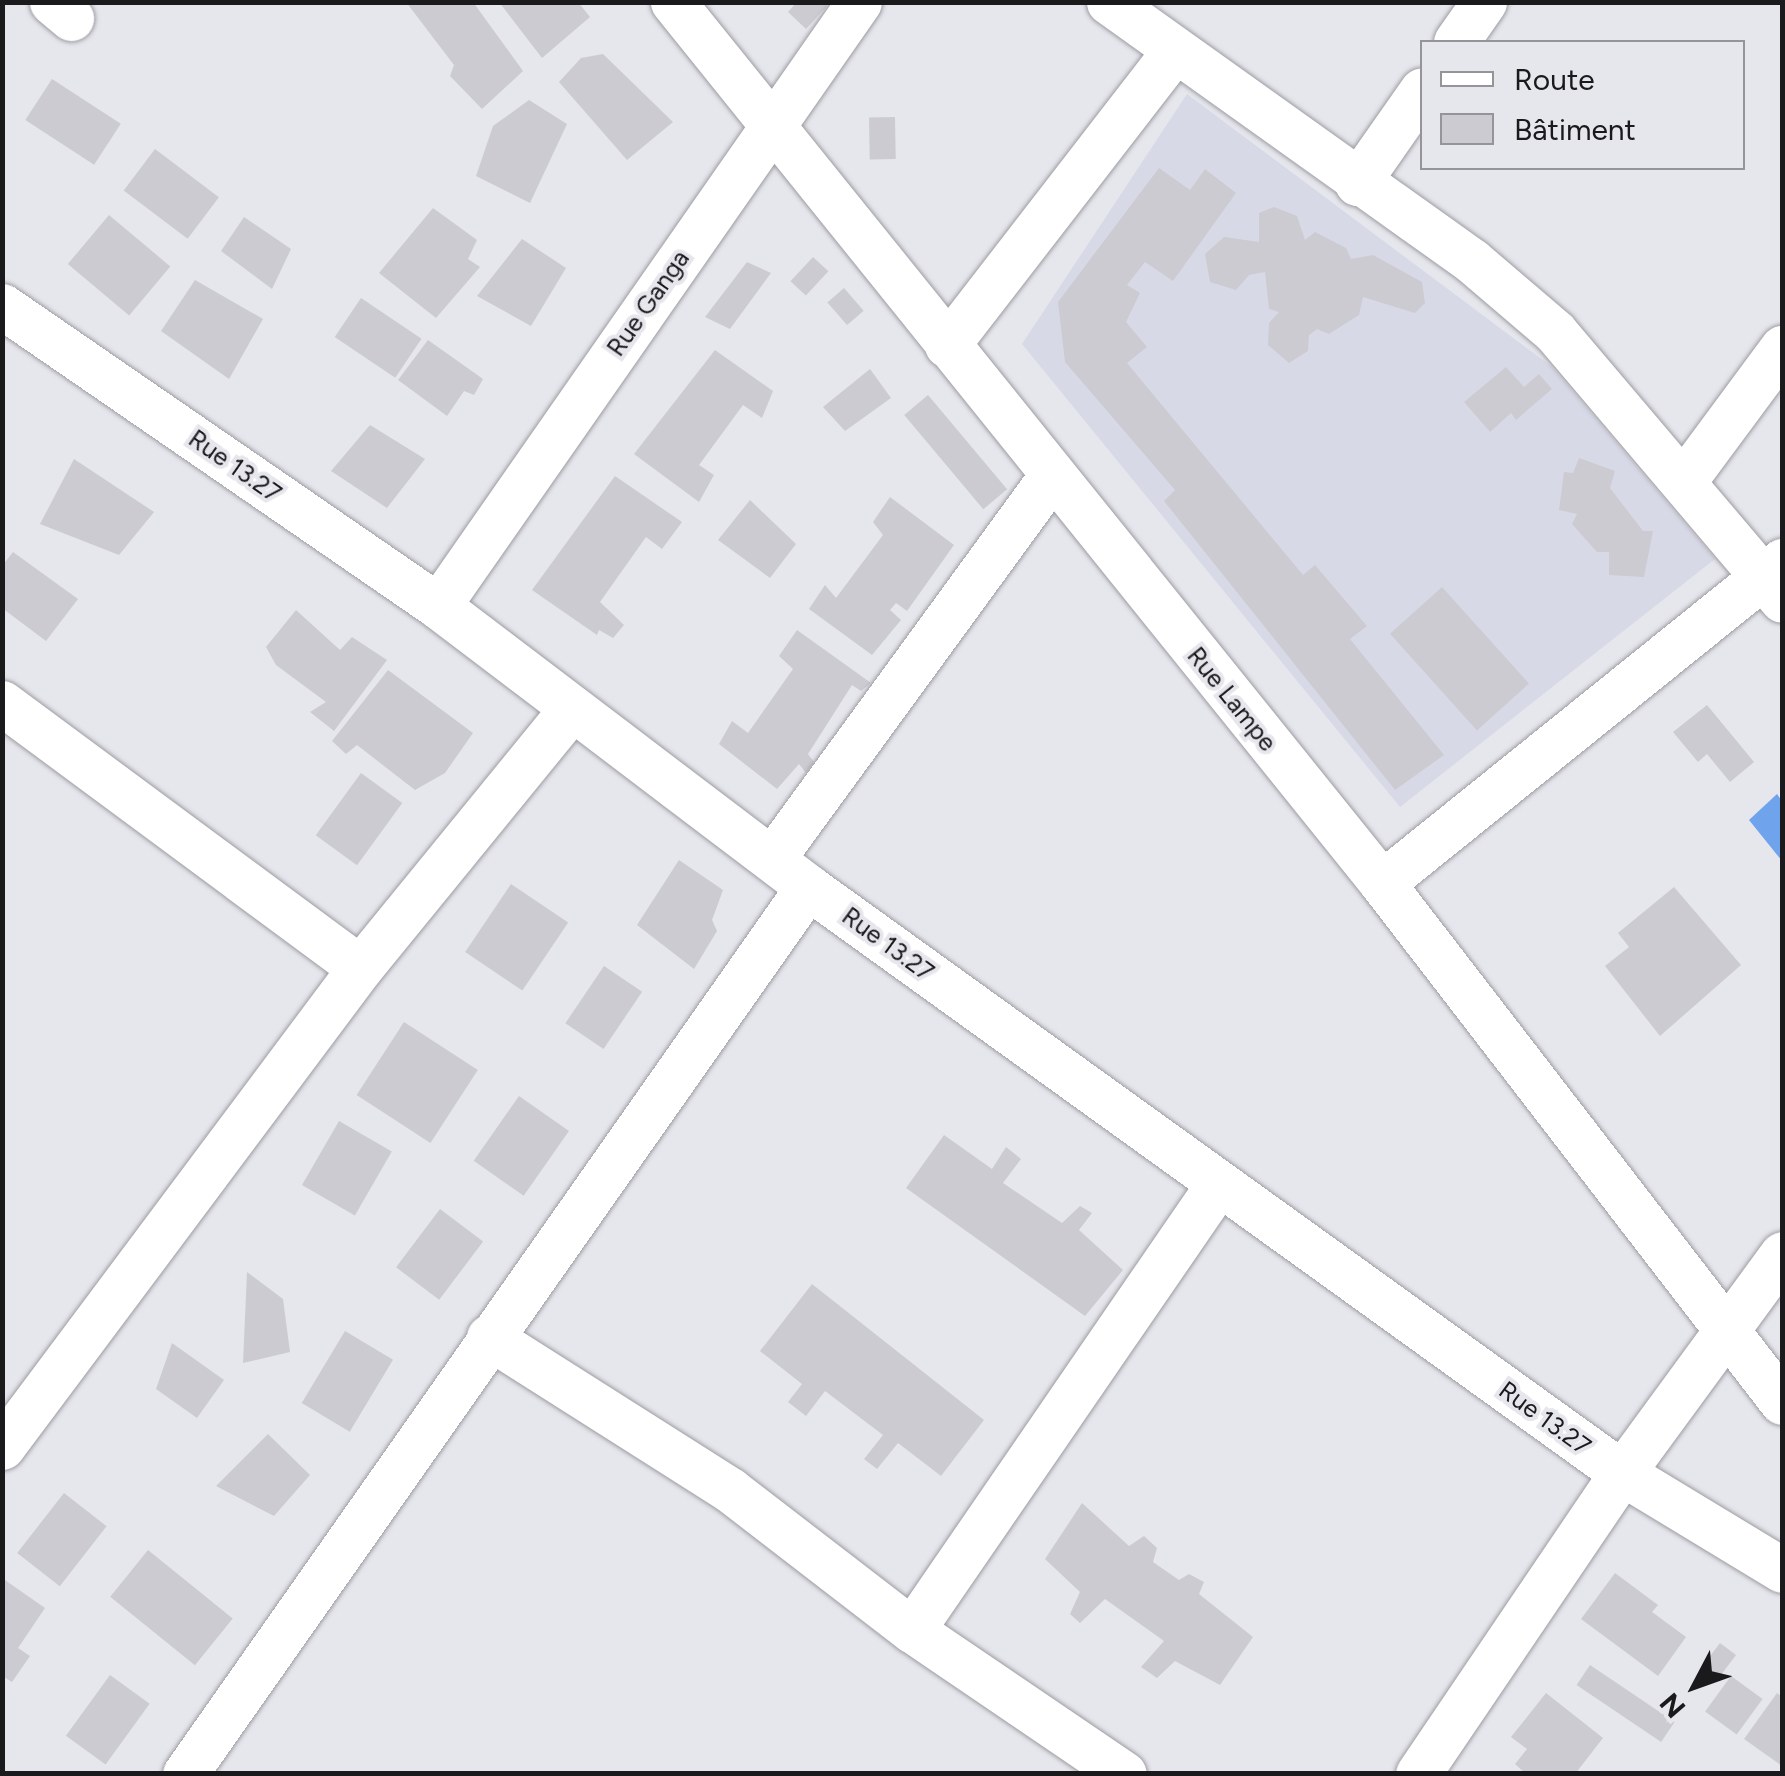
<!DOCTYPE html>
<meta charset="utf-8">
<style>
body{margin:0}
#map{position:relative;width:1785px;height:1776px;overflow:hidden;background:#e6e6ed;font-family:Figtree,sans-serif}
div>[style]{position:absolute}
.built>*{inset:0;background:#d8d9e7}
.water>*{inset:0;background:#6fa3eb}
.building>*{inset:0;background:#cbcbd1;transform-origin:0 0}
.roads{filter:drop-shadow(0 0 2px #9c9ca2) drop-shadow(0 0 2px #9c9ca2)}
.minor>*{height:45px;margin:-22.5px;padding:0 22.5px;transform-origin:22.5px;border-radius:22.5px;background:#fff}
span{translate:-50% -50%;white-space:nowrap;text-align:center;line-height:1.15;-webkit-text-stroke:8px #e6e6ed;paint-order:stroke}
.street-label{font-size:25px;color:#1a1a1c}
.frame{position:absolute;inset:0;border:5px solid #1a1a1c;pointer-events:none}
.legend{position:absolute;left:1420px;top:40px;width:325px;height:130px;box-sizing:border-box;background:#e6e6ed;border:2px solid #949499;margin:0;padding:12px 18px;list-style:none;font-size:30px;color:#1a1a1c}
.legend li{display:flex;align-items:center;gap:20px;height:50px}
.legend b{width:50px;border:2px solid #949499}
.north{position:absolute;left:1645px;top:1636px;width:100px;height:100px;-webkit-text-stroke:8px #e6e6ed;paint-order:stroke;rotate:229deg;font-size:28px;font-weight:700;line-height:40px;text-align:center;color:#1a1a1c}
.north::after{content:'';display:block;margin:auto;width:35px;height:45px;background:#1a1a1c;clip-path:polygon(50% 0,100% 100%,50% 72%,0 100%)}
</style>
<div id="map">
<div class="built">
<div style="clip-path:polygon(1187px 94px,1552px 367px,1715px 559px,1400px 807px,1022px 344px)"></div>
</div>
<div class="water">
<div style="clip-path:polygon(1777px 794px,1782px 801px,1782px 861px,1749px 820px)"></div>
</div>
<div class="building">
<div style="clip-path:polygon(406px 2px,473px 2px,523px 71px,482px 109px,450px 76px,454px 65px)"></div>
<div style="clip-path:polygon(499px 2px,578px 2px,590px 17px,542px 58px)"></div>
<div style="clip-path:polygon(797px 2px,824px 2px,827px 6px,806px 29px,788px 12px)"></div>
<div style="clip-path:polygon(603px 54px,673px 122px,627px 160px,559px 82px,581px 58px)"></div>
<div style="left:52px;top:79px;width:82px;height:49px;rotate:33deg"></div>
<div style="clip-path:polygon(529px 100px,567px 124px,530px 203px,476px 176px,493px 126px)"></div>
<div style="left:895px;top:117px;width:42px;height:26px;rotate:89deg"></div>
<div style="left:155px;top:149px;width:80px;height:52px;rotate:37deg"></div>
<div style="clip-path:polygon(1159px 168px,1190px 190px,1205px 169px,1236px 193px,1173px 281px,1145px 262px,1127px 285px,1140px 293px,1126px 322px,1147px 347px,1127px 363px,1303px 575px,1315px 565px,1367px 626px,1350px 639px,1444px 755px,1395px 790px,1164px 501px,1175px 490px,1065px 362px,1058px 302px)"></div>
<div style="clip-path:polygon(1274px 207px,1297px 216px,1305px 240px,1315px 232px,1346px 248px,1351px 259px,1373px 255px,1422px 282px,1425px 303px,1415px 313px,1363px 297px,1359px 315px,1329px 334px,1317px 329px,1309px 335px,1308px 351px,1289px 363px,1268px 345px,1269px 323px,1279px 312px,1269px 309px,1265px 272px,1249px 275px,1236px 290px,1210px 282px,1205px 254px,1224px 237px,1259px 242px,1259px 213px)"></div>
<div style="clip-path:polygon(433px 208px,477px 240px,468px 259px,480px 267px,436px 318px,379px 273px)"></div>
<div style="left:109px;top:215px;width:80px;height:64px;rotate:40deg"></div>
<div style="clip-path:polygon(244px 217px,291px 249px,272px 289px,221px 251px)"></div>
<div style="clip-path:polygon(522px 239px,566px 268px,531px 326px,477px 296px)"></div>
<div style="left:813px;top:257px;width:21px;height:33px;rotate:43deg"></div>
<div style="clip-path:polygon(747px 262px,771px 273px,730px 329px,705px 317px)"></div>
<div style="clip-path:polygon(195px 280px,263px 319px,229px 379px,161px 331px)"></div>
<div style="left:844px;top:288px;width:30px;height:22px;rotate:49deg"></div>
<div style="left:361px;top:298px;width:73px;height:47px;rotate:34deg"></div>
<div style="clip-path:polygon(428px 340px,483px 379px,474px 395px,464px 391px,447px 416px,398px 380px)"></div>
<div style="clip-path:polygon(715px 350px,773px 391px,762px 418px,743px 405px,699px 465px,714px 475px,699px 502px,634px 454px)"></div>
<div style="clip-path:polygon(1506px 367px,1524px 387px,1539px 374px,1552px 389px,1516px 420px,1511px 413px,1490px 432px,1464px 402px)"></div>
<div style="clip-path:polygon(870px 369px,891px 398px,845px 431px,823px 407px)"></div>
<div style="left:928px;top:395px;width:123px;height:31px;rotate:50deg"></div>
<div style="clip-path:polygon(370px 425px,425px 459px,387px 508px,331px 471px)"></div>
<div style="clip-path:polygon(1579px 458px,1615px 471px,1610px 488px,1643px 531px,1653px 531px,1644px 577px,1609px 575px,1609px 552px,1597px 552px,1572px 524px,1577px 514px,1559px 510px,1564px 472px,1573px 473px)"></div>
<div style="clip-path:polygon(74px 459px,154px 512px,119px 555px,40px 524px)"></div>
<div style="clip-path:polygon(615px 476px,682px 522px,662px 549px,646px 537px,600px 602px,624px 625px,613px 638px,599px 630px,597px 635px,532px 590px)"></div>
<div style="clip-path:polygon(890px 497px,954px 545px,907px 611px,896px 603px,890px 610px,901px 620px,872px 655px,809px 609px,825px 585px,836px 598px,883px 535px,873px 522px)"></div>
<div style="clip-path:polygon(750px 500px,796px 544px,770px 578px,718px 540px)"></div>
<div style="clip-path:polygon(13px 552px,78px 599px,46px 641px,2px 608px,2px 566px)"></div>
<div style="left:1442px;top:587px;width:130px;height:70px;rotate:48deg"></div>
<div style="clip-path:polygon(296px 610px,340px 650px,352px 637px,387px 660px,334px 731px,310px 712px,326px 702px,276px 665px,266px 647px)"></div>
<div style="clip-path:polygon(797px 630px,871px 683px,861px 691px,852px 685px,808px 754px,814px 762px,806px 773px,799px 764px,777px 789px,719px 744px,732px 721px,748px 733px,793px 669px,779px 656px)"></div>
<div style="clip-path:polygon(388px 670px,473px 733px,445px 773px,415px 790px,357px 745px,346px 754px,332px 741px)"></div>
<div style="clip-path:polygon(1707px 705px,1754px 762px,1730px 782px,1707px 754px,1698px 762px,1673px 732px)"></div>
<div style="left:361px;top:773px;width:51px;height:77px;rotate:36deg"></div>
<div style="clip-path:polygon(679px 860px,723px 890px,712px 920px,717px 931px,694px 969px,637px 925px)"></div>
<div style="left:511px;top:884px;width:69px;height:82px;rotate:34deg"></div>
<div style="clip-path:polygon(1674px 887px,1741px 965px,1660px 1036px,1605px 966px,1629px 947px,1618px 933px)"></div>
<div style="left:604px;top:966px;width:46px;height:69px;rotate:34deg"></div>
<div style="left:404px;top:1022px;width:88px;height:87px;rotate:33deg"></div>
<div style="left:519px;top:1096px;width:61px;height:79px;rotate:35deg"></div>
<div style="left:339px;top:1121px;width:61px;height:74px;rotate:30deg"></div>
<div style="clip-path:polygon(944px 1135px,992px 1169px,1006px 1147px,1021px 1159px,1003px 1183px,1062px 1223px,1080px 1206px,1092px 1213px,1079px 1230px,1123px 1270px,1085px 1316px,906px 1188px)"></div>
<div style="left:440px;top:1209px;width:54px;height:73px;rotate:37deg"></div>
<div style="clip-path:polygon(247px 1272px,283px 1299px,290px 1352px,243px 1363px)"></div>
<div style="clip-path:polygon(812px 1284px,984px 1420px,941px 1476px,898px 1443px,877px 1469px,864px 1459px,883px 1435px,825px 1391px,806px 1416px,788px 1402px,802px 1384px,760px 1351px)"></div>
<div style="left:345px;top:1331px;width:56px;height:84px;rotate:31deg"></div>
<div style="clip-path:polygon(172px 1343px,224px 1380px,197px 1418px,156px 1389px)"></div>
<div style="clip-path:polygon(268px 1434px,310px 1475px,274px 1516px,216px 1486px)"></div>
<div style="left:64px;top:1493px;width:54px;height:76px;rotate:38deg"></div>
<div style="clip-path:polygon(1082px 1503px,1129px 1546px,1144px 1536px,1157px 1548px,1153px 1562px,1179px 1580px,1189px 1574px,1204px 1582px,1199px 1594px,1253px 1637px,1220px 1685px,1175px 1661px,1157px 1678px,1141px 1667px,1164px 1641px,1105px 1599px,1080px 1623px,1070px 1614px,1080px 1592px,1045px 1559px)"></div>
<div style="left:148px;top:1550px;width:109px;height:60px;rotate:39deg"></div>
<div style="clip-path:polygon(1615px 1573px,1658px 1605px,1652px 1612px,1686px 1637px,1658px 1676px,1581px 1619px)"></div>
<div style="clip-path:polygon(2px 1578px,45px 1608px,18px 1648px,30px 1656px,12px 1682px,2px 1676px)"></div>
<div style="left:1720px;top:1643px;width:20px;height:34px;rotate:37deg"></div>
<div style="left:1590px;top:1665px;width:102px;height:24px;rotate:34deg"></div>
<div style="left:110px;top:1675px;width:49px;height:75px;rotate:36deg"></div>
<div style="left:1731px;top:1676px;width:39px;height:44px;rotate:36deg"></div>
<div style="clip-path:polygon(1546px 1693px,1603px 1738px,1575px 1774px,1526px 1774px,1515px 1764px,1527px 1749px,1511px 1737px)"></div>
<div style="clip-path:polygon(1777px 1693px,1782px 1697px,1782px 1766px,1744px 1739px)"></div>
</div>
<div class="roads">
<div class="minor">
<div style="left:52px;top:2px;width:25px;rotate:40deg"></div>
<div style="left:673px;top:2px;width:1131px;rotate:51.17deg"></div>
<div style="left:1382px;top:883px;width:655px;rotate:52.38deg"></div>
<div style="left:1109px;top:2px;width:446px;rotate:35.5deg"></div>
<div style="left:1472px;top:261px;width:109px;rotate:40.5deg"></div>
<div style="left:1555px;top:332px;width:351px;rotate:49.7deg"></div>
<div style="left:1456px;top:42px;width:49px;rotate:-55deg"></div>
<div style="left:1357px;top:183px;width:113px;rotate:-55deg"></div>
<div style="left:2px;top:306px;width:529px;rotate:34.53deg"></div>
<div style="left:438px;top:606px;width:465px;rotate:37.2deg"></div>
<div style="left:808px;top:887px;width:1003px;rotate:35.75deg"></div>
<div style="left:1622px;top:1473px;width:187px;rotate:31.2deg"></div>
<div style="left:947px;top:345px;width:371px;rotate:-52.3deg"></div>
<div style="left:1683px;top:482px;width:167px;rotate:-53.5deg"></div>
<div style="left:438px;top:606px;width:736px;rotate:-55.12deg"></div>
<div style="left:2px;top:703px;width:445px;rotate:36.5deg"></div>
<div style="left:772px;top:859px;width:473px;rotate:-53.9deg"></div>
<div style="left:1382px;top:883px;width:514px;rotate:-38.83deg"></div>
<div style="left:489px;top:1337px;width:285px;rotate:32.4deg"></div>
<div style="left:730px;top:1490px;width:230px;rotate:37.6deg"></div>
<div style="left:912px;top:1630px;width:256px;rotate:34.2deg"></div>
<div style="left:2px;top:1447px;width:598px;rotate:-53.23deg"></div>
<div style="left:360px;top:968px;width:334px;rotate:-50.8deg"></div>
<div style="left:912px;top:1630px;width:542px;rotate:-55.52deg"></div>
<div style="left:185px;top:1774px;width:1084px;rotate:-54.92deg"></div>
<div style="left:1418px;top:1774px;width:364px;rotate:-55.9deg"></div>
<div style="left:1622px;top:1473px;width:271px;rotate:-53.8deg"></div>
</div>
</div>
<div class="street-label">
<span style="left:648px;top:303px;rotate:-55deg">Rue Ganga</span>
<span style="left:235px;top:466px;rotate:35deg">Rue 13.27</span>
<span style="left:1232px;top:699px;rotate:51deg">Rue Lampe</span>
<span style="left:888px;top:944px;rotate:36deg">Rue 13.27</span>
<span style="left:1545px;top:1418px;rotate:36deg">Rue 13.27</span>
</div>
<div class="frame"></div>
<ul class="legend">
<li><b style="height:12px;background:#fff"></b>Route</li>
<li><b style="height:28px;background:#cbcbd1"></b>Bâtiment</li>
</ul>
<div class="north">N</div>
</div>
